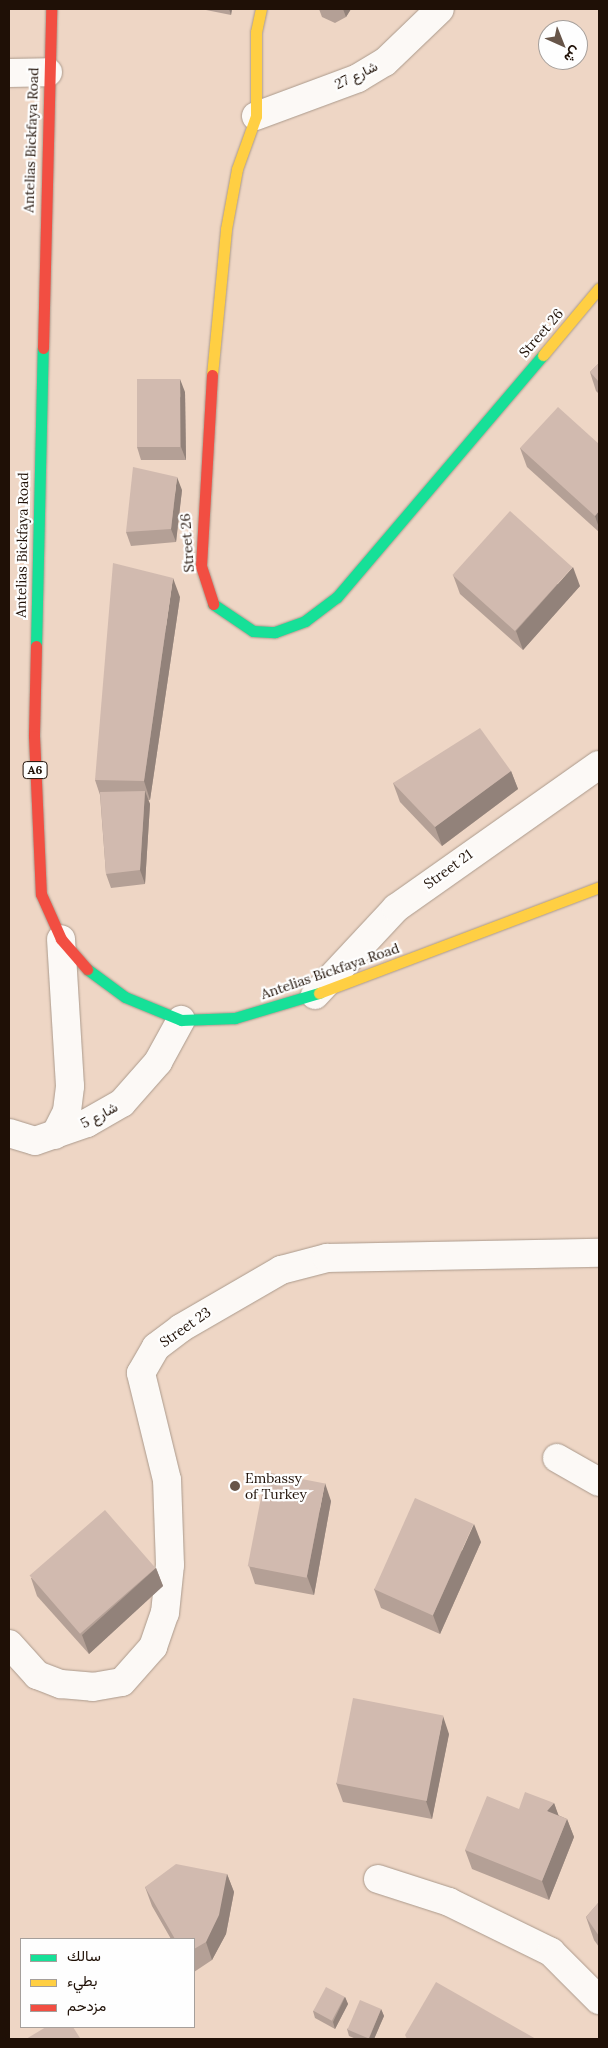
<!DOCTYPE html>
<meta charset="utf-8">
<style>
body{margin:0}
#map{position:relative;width:608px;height:2048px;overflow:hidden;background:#eed6c5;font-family:Lora,Vazirmatn,serif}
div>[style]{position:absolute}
.roads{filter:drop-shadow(0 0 1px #ab9a8c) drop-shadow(0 0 1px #ab9a8c)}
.street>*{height:28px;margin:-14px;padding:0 14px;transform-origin:14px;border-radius:14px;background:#fcf9f6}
.fast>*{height:11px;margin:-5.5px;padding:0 5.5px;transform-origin:5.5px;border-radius:5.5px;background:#16e098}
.slow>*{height:11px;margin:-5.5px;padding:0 5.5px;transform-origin:5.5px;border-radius:5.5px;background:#ffcf43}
.jam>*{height:11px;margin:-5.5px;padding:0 5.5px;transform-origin:5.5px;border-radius:5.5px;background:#f24e42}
.wall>*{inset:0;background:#b4a096}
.shaded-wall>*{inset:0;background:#92827a}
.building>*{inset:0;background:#d1baaf;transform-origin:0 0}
.dots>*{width:14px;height:14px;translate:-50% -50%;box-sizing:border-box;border:2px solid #fefefe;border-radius:50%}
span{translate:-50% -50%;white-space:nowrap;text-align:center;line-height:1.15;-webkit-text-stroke:4.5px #fefefe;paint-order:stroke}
.shield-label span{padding:1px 4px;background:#fefefe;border:1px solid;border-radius:4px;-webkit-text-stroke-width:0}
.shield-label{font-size:12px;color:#1f1006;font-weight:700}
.street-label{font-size:14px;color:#1f1006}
.poi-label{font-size:14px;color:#1f1006}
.left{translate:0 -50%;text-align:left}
.frame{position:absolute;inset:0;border:10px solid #1f1006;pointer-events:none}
.legend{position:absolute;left:20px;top:1938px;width:175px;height:90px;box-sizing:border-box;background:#fefefe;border:1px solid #a59f9b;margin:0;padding:6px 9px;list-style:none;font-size:15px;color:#1f1006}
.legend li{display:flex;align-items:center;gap:10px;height:25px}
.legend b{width:25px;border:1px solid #a59f9b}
.north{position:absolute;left:538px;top:20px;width:50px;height:50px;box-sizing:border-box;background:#fefefe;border:1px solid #a59f9b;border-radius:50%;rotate:136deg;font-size:14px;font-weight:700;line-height:20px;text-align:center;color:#1f1006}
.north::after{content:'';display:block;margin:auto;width:18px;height:22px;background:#675549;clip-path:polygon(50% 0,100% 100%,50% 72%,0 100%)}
</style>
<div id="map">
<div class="roads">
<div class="street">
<div style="left:9px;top:73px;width:39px;rotate:-1deg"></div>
<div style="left:256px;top:116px;width:109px;rotate:-20.4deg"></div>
<div style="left:358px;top:78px;width:31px;rotate:-31deg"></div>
<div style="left:385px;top:62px;width:76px;rotate:-43.9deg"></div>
<div style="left:315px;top:995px;width:119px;rotate:-47deg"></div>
<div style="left:396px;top:908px;width:248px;rotate:-35.2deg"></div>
<div style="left:9px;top:1133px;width:27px;rotate:17deg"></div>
<div style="left:35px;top:1141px;width:55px;rotate:-19.1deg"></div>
<div style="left:87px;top:1123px;width:40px;rotate:-29.7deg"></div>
<div style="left:122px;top:1103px;width:55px;rotate:-48.7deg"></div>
<div style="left:158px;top:1062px;width:48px;rotate:-61.3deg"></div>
<div style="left:55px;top:1135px;width:27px;rotate:-63deg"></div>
<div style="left:67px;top:1111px;width:25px;rotate:-83deg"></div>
<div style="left:70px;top:1086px;width:147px;rotate:-93.5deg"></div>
<div style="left:557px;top:1458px;width:48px;rotate:29.7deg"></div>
<div style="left:9px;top:1644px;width:42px;rotate:47.9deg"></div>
<div style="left:37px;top:1675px;width:26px;rotate:21deg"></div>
<div style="left:61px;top:1684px;width:32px;rotate:5deg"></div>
<div style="left:93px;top:1687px;width:29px;rotate:-10deg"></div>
<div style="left:122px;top:1682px;width:47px;rotate:-48.5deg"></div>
<div style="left:153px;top:1647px;width:36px;rotate:-71deg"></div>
<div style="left:165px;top:1613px;width:48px;rotate:-84.1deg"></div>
<div style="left:170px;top:1565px;width:85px;rotate:-92deg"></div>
<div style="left:167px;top:1480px;width:110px;rotate:-103.7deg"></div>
<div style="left:141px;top:1373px;width:30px;rotate:-60deg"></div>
<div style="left:156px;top:1347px;width:31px;rotate:-37deg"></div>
<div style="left:181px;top:1328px;width:116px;rotate:-30.1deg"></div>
<div style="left:281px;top:1270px;width:48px;rotate:-14.6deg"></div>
<div style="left:327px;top:1258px;width:272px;rotate:-1.1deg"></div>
<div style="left:378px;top:1879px;width:75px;rotate:17.9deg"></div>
<div style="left:449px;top:1902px;width:114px;rotate:26.1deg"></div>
<div style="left:551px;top:1952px;width:68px;rotate:45deg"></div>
</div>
<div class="fast">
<div style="left:213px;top:604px;width:48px;rotate:34deg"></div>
<div style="left:253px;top:631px;width:22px;rotate:3deg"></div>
<div style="left:275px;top:632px;width:32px;rotate:-20deg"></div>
<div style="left:305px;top:621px;width:40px;rotate:-37deg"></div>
<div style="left:337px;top:597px;width:318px;rotate:-49.6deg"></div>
<div style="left:36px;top:646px;width:298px;rotate:-88.7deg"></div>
<div style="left:87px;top:969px;width:47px;rotate:36.4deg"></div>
<div style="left:125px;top:997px;width:61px;rotate:22.3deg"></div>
<div style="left:181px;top:1020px;width:54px;rotate:-2.1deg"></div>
<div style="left:235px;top:1018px;width:88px;rotate:-16.6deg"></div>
</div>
<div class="slow">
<div style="left:543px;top:355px;width:87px;rotate:-50.1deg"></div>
<div style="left:212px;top:375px;width:147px;rotate:-84.5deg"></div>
<div style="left:226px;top:229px;width:61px;rotate:-79.6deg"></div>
<div style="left:237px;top:169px;width:56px;rotate:-70.3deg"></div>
<div style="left:256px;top:116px;width:84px;rotate:-90deg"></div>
<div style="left:256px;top:32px;width:24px;rotate:-78deg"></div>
<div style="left:319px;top:993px;width:299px;rotate:-20.7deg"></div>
</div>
<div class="jam">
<div style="left:43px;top:348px;width:339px;rotate:-88.6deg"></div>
<div style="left:212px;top:375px;width:191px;rotate:93.3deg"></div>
<div style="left:201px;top:566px;width:40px;rotate:72deg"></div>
<div style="left:36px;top:646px;width:90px;rotate:91.3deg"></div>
<div style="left:34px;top:736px;width:158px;rotate:87.5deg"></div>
<div style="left:41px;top:894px;width:49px;rotate:66deg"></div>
<div style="left:61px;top:939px;width:40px;rotate:49deg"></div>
</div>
</div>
<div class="wall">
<div style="clip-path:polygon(201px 9px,232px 9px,231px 15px)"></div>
<div style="clip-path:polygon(319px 9px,351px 9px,346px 17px,335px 23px,322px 17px)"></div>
<div style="clip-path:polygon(599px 363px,599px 394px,596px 391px,590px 372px)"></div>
<div style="clip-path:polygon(185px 392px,186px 460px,141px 460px,137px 447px)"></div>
<div style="clip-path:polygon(599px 444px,599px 532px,527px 467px,520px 448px)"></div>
<div style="clip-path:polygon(182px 490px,176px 542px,131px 546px,126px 532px)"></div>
<div style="clip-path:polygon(453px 575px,580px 586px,523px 650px,460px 594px)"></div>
<div style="clip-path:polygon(180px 597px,150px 800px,148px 800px,150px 804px,145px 884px,111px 888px,106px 874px,100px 795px,95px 780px)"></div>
<div style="clip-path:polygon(511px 771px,518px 789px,442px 846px,400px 802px,393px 783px)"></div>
<div style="clip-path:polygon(331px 1501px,314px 1595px,255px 1584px,249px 1566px)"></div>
<div style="clip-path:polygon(481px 1542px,440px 1634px,381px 1608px,374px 1589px)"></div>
<div style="clip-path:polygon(156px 1568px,163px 1586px,89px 1654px,37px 1596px,31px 1578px)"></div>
<div style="clip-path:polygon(449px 1734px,432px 1819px,343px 1802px,336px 1783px)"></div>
<div style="clip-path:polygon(554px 1803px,558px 1815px,567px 1819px,574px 1837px,549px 1900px,472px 1869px,465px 1850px,519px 1809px)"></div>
<div style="clip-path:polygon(227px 1874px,234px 1892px,226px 1934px,212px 1960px,194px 1972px,194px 1939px,171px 1939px,152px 1906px,145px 1887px)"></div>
<div style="clip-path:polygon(599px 1902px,599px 1947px,594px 1940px,586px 1917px)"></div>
<div style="clip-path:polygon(345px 1997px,348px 2004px,335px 2029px,315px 2018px,313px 2011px)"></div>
<div style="clip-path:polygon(381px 2009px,384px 2016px,374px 2039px,356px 2039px,349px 2036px,347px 2029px)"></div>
</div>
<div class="shaded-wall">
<div style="clip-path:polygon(229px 9px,232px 9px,231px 15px)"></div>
<div style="clip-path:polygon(343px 9px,351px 9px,346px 17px)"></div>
<div style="clip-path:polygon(180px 379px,185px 392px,186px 460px,181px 447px)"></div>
<div style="clip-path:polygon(177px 477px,182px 490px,176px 542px,171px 529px)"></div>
<div style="clip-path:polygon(599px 511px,599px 528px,595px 516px)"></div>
<div style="clip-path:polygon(573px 567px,580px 586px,523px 650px,516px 631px)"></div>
<div style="clip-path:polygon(173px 578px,180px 597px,150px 800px,144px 781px)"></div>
<div style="clip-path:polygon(511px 771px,518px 789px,442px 846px,435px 827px)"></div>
<div style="clip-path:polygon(145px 791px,150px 804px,145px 884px,140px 870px)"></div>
<div style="clip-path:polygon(325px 1483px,331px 1501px,314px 1595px,307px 1576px)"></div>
<div style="clip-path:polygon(474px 1524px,481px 1542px,440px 1634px,433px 1615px)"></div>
<div style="clip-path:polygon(156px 1568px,163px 1586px,89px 1654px,82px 1635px)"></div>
<div style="clip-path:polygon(443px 1716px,449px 1734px,432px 1819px,426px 1801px)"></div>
<div style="clip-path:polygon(554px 1803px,561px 1822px,547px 1811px)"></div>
<div style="clip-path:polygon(567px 1819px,574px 1837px,549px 1900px,542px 1881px)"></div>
<div style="clip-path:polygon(227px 1874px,234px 1892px,226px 1934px,212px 1960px,206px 1942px)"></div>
<div style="clip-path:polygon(345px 1997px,348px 2004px,335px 2029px,333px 2022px)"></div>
<div style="clip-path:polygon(381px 2009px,384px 2016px,374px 2039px,369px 2039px)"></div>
</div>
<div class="building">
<div style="clip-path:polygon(599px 363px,599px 382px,590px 372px)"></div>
<div style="left:137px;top:379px;width:43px;height:68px"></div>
<div style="clip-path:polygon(558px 407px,599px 444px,599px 511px,595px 516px,520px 448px)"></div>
<div style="clip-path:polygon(133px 467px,177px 477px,171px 529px,126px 532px)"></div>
<div style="left:510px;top:511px;width:84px;height:86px;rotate:42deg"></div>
<div style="clip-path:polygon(113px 563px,173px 578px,144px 781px,95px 780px)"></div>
<div style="clip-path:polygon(480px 728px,511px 771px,435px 827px,393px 783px)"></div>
<div style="clip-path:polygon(145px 791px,140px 870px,106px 874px,100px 792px)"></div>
<div style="left:266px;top:1472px;width:60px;height:96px;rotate:11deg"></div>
<div style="left:415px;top:1498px;width:64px;height:100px;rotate:24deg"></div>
<div style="left:105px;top:1510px;width:77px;height:100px;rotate:49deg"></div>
<div style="left:353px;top:1698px;width:92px;height:87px;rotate:11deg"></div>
<div style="clip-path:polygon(525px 1792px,554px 1803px,547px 1811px,567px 1819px,542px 1881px,465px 1850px,487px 1796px,519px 1809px)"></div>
<div style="clip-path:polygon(176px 1864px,227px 1874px,219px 1915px,206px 1942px,194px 1949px,194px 1939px,175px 1939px,145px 1887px)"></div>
<div style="clip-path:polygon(599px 1902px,599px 1936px,586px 1917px)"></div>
<div style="clip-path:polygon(436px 1982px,536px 2039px,407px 2039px,405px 2035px)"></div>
<div style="left:326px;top:1987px;width:21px;height:27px;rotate:28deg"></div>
<div style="left:360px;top:2000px;width:23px;height:32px;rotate:23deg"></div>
<div style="clip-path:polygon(46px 2027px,73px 2027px,80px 2038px,79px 2039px,26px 2039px)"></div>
</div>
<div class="dots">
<div style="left:235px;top:1486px;background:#675549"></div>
</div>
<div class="shield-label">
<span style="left:35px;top:770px">A6</span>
</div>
<div class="street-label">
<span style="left:356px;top:75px;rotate:-26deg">شارع 27</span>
<span style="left:31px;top:140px;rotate:-88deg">Antelias Bickfaya Road</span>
<span style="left:541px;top:333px;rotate:-49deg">Street 26</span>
<span style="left:187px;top:543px;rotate:-94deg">Street 26</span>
<span style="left:22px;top:545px;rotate:-89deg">Antelias Bickfaya Road</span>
<span style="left:448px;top:869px;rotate:-36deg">Street 21</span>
<span style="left:330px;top:971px;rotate:-19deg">Antelias Bickfaya Road</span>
<span style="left:99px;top:1115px;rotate:-28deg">شارع 5</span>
<span style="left:185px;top:1327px;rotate:-35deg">Street 23</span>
</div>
<div class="poi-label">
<span class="left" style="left:245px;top:1486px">Embassy<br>of Turkey</span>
</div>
<div class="frame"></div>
<ul class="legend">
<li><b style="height:6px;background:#16e098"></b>سالك</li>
<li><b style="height:6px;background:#ffcf43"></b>بطيء</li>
<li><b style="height:6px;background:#f24e42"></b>مزدحم</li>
</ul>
<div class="north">ش</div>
</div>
